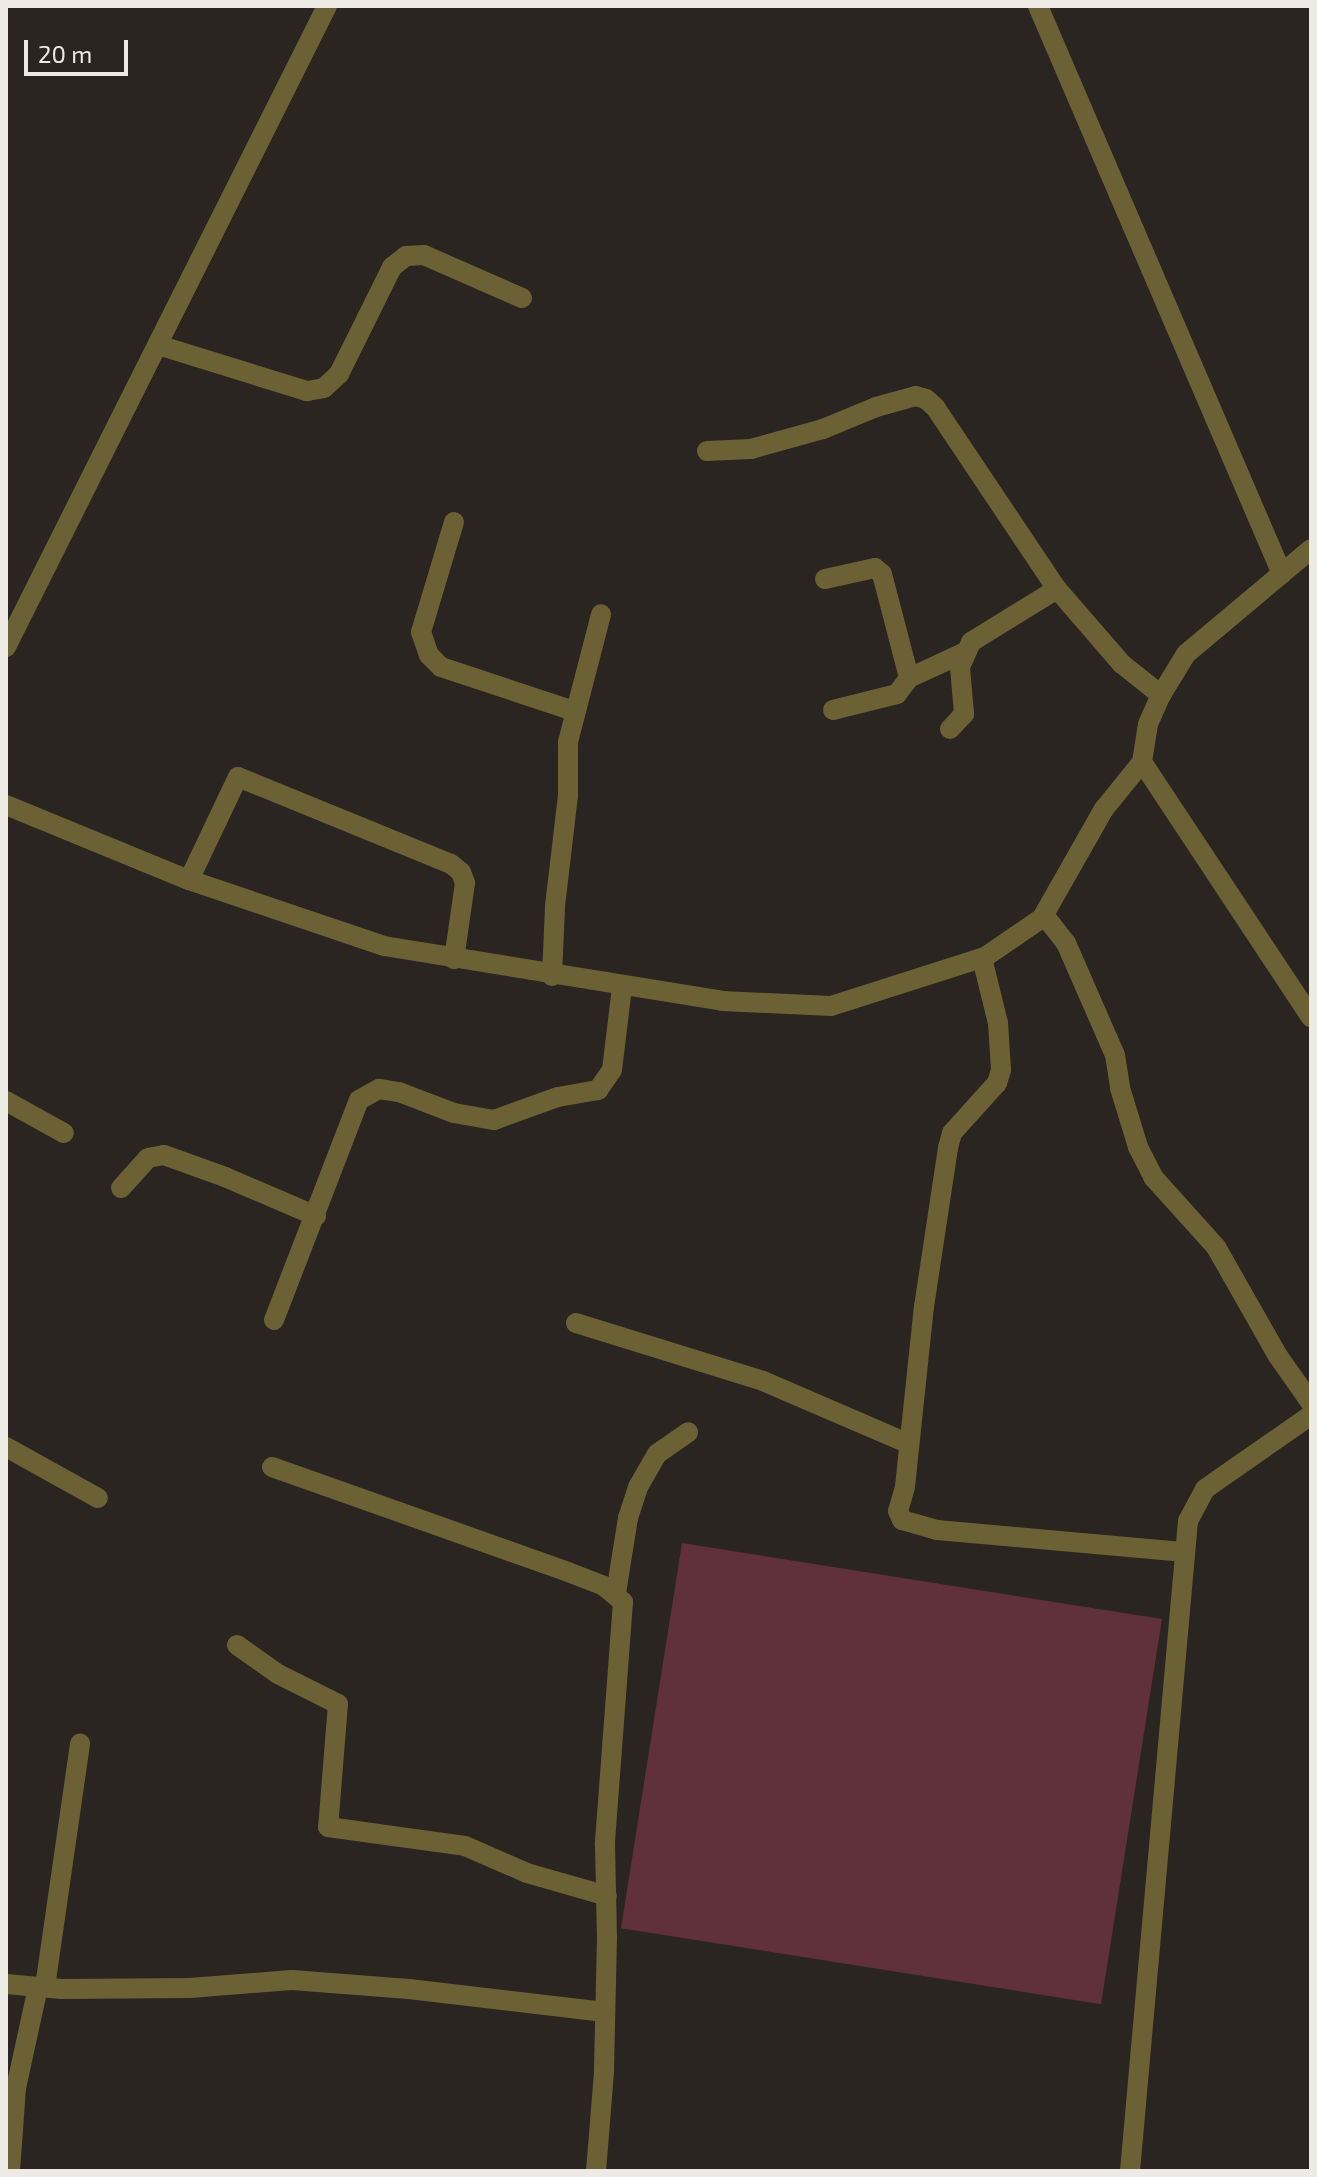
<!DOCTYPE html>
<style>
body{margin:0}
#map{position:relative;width:1317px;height:2177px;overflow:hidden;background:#2a2520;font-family:"Exo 2",sans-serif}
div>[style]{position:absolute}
.green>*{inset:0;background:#60303b;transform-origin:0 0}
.minor>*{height:20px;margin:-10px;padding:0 10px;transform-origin:10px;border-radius:10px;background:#6b6135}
span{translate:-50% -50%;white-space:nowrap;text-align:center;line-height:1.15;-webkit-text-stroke:6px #2a2520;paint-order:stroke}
.frame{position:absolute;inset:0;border:8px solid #edeae6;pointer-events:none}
.scale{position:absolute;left:24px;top:40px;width:104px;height:36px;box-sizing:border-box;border:4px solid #edeae6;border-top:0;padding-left:10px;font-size:24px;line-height:28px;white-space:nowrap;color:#edeae6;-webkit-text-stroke:6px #2a2520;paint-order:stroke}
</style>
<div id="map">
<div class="green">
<div style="left:682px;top:1543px;width:486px;height:390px;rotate:9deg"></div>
</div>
<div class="minor">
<div style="left:1038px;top:6px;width:618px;rotate:66.75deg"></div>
<div style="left:158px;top:345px;width:156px;rotate:17.2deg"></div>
<div style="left:307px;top:391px;width:17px;rotate:-10deg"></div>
<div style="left:324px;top:388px;width:21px;rotate:-43deg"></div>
<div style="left:339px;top:374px;width:119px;rotate:-63.6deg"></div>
<div style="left:392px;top:267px;width:18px;rotate:-38deg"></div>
<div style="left:406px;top:256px;width:18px;rotate:-3deg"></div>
<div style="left:424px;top:255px;width:107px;rotate:23.7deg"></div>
<div style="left:707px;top:451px;width:44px;rotate:-2.6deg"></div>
<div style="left:751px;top:449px;width:75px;rotate:-15.5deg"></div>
<div style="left:823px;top:429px;width:57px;rotate:-22.5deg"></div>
<div style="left:876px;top:407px;width:41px;rotate:-15.4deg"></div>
<div style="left:916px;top:396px;width:10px;rotate:17deg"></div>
<div style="left:926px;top:399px;width:12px;rotate:42deg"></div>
<div style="left:935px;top:407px;width:219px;rotate:56.2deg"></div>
<div style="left:1057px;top:589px;width:99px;rotate:49.1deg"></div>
<div style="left:1122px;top:664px;width:50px;rotate:38.5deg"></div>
<div style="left:454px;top:522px;width:115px;rotate:106.7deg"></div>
<div style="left:421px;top:632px;width:24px;rotate:71deg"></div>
<div style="left:429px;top:655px;width:17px;rotate:45deg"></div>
<div style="left:441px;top:667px;width:140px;rotate:18.3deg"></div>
<div style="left:825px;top:579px;width:51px;rotate:-12.4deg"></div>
<div style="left:875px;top:568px;width:9px;rotate:41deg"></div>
<div style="left:882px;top:574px;width:107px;rotate:75.4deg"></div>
<div style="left:6px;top:647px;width:717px;rotate:-63.4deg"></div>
<div style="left:833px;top:710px;width:66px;rotate:-14deg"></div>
<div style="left:897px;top:694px;width:20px;rotate:-53deg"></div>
<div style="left:909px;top:678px;width:60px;rotate:-24.8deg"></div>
<div style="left:950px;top:729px;width:21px;rotate:-47deg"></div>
<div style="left:964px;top:714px;width:47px;rotate:-94.9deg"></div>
<div style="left:960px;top:667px;width:27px;rotate:-66deg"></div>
<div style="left:971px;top:642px;width:101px;rotate:-31.6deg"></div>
<div style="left:1142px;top:762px;width:306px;rotate:56.5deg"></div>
<div style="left:6px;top:805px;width:198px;rotate:22.3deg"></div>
<div style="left:189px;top:880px;width:206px;rotate:18.7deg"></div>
<div style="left:384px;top:946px;width:342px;rotate:9.2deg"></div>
<div style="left:722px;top:1001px;width:109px;rotate:2.6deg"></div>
<div style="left:831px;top:1006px;width:162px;rotate:-17.7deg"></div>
<div style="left:985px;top:957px;width:69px;rotate:-34.4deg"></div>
<div style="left:1042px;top:918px;width:125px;rotate:-60.4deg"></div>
<div style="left:1104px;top:809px;width:60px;rotate:-51deg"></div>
<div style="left:1142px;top:762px;width:38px;rotate:-81deg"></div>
<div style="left:1148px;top:724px;width:32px;rotate:-66deg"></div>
<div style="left:1161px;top:695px;width:48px;rotate:-58.6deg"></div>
<div style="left:1186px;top:654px;width:163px;rotate:-40deg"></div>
<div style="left:189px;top:880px;width:114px;rotate:-64.6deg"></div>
<div style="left:238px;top:777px;width:230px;rotate:22.2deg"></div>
<div style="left:451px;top:864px;width:13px;rotate:39deg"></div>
<div style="left:461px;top:872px;width:12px;rotate:70deg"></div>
<div style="left:465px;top:883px;width:77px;rotate:98.2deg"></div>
<div style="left:1044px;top:915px;width:36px;rotate:52deg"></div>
<div style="left:1066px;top:943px;width:122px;rotate:66.4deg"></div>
<div style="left:1115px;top:1055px;width:33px;rotate:81deg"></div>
<div style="left:1120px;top:1088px;width:62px;rotate:73deg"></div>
<div style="left:1138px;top:1147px;width:34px;rotate:63deg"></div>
<div style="left:1153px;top:1177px;width:94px;rotate:48deg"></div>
<div style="left:1216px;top:1247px;width:125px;rotate:60.4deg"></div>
<div style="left:1278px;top:1356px;width:57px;rotate:54.9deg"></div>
<div style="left:982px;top:958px;width:67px;rotate:76.2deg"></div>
<div style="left:998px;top:1023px;width:47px;rotate:86.3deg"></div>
<div style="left:1001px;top:1070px;width:14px;rotate:107deg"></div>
<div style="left:997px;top:1083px;width:67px;rotate:132deg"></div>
<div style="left:952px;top:1133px;width:16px;rotate:105deg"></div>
<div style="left:948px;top:1148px;width:160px;rotate:98.6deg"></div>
<div style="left:924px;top:1306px;width:182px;rotate:96deg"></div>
<div style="left:905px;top:1487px;width:25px;rotate:106deg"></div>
<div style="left:898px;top:1511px;width:10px;rotate:66deg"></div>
<div style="left:902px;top:1520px;width:36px;rotate:16deg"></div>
<div style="left:937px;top:1530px;width:249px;rotate:5.1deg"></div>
<div style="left:552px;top:976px;width:70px;rotate:-87.5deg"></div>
<div style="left:555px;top:906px;width:111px;rotate:-83.3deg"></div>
<div style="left:568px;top:796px;width:54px;rotate:-90deg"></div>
<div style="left:568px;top:742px;width:132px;rotate:-75.5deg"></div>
<div style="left:6px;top:1101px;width:66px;rotate:28.9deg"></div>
<div style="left:121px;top:1188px;width:40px;rotate:-48deg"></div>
<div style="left:148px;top:1158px;width:16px;rotate:-11deg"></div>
<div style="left:164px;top:1155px;width:65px;rotate:19.8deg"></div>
<div style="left:225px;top:1177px;width:99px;rotate:23.2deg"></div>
<div style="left:274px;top:1320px;width:236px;rotate:-68.9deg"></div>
<div style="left:359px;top:1100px;width:23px;rotate:-29deg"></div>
<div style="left:379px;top:1089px;width:20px;rotate:9deg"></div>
<div style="left:399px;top:1092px;width:59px;rotate:20.9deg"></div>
<div style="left:454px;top:1113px;width:41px;rotate:9.9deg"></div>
<div style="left:494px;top:1120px;width:68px;rotate:-19.8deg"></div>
<div style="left:558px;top:1097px;width:41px;rotate:-9.9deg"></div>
<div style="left:598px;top:1090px;width:24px;rotate:-55deg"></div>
<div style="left:612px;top:1070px;width:84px;rotate:-83.1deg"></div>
<div style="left:576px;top:1323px;width:196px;rotate:17.2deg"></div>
<div style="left:763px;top:1381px;width:159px;rotate:23.3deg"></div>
<div style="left:6px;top:1447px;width:105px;rotate:29deg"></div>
<div style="left:272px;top:1467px;width:314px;rotate:19.5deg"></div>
<div style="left:568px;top:1572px;width:39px;rotate:21deg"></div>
<div style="left:604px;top:1586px;width:25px;rotate:40deg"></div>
<div style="left:623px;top:1602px;width:243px;rotate:94.3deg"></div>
<div style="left:605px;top:1844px;width:93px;rotate:88.8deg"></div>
<div style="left:607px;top:1937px;width:135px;rotate:91.3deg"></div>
<div style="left:604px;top:2072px;width:99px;rotate:94.6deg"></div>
<div style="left:616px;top:1593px;width:76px;rotate:-80.9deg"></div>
<div style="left:628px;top:1518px;width:33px;rotate:-72deg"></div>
<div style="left:638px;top:1487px;width:38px;rotate:-60deg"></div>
<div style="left:657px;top:1454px;width:38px;rotate:-35deg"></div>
<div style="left:237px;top:1645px;width:50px;rotate:35.3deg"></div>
<div style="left:278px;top:1674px;width:67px;rotate:26.6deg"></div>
<div style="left:338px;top:1704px;width:123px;rotate:94.6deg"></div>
<div style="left:328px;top:1827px;width:138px;rotate:7.9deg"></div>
<div style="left:465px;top:1846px;width:68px;rotate:23.5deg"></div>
<div style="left:527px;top:1873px;width:83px;rotate:16deg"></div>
<div style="left:6px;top:1984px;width:56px;rotate:5.1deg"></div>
<div style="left:62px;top:1989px;width:128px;rotate:-0.4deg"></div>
<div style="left:190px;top:1988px;width:102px;rotate:-4.5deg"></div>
<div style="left:292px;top:1980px;width:117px;rotate:4.4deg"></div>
<div style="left:409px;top:1989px;width:197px;rotate:6.7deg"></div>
<div style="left:45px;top:1987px;width:246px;rotate:-81.8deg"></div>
<div style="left:10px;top:2171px;width:83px;rotate:-85.9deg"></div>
<div style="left:16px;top:2088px;width:103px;rotate:-77.7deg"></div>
<div style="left:1130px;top:2171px;width:653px;rotate:-84.9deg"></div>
<div style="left:1188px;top:1521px;width:36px;rotate:-62deg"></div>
<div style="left:1205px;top:1489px;width:129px;rotate:-34.9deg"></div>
</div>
<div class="frame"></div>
<div class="scale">20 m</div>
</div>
